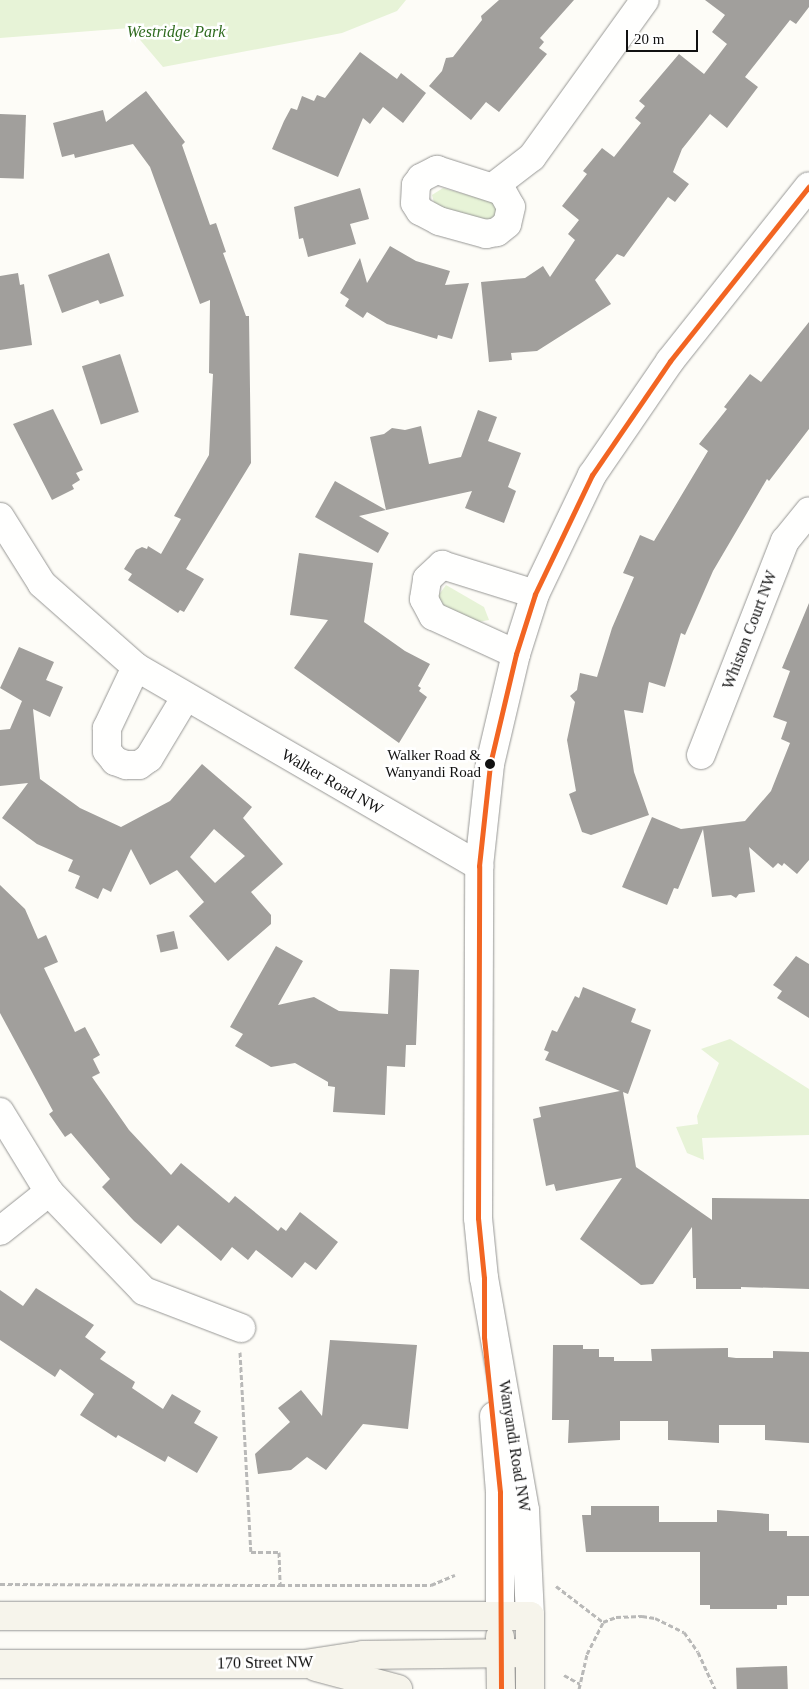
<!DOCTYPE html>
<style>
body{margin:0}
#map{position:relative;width:809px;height:1689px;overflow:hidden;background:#fdfcf7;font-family:"Times New Roman",serif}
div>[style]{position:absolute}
.green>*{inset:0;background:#e7f3d7}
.building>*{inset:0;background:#a19f9c;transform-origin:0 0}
.path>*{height:3px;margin-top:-1.5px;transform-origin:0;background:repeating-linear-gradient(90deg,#b9b9b8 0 5px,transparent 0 7.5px)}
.roads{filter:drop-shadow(0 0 1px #979795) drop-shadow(0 0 1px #979795)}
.minor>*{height:28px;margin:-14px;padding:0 14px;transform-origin:14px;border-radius:14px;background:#fffffe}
.tertiary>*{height:28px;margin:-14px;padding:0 14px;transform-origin:14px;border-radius:14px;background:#fffffe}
.secondary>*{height:28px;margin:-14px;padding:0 14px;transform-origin:14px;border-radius:14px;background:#f6f4eb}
.bus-1>*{height:5px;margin:-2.5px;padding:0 2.5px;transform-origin:2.5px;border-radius:2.5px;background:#f26522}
.dots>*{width:14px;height:14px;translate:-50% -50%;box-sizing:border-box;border:2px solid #fff;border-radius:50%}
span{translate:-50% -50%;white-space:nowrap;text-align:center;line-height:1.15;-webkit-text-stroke:5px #fff;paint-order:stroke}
.bus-label{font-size:15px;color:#111}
.right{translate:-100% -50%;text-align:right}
.park-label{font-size:16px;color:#2f6b1f;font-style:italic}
.street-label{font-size:16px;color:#111}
.scale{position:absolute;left:626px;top:30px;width:72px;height:22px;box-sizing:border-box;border:2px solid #111;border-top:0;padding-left:6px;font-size:15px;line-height:18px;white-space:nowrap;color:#111;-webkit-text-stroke:4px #fff;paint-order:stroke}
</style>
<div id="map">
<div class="green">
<div style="clip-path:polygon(0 0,406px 0,397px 11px,342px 33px,163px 67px,130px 28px,0 38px)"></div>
<div style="clip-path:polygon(443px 188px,493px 202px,501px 215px,485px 221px,435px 206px,432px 195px)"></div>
<div style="clip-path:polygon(446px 585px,484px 607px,489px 620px,479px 622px,444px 606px,438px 596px)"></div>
<div style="clip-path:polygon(730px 1039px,809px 1089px,809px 1135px,702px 1138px,704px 1160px,687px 1153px,676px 1127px,698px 1124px,697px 1116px,719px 1063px,701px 1049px)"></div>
</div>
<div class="building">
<div style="clip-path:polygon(499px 0,574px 0,540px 38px,544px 42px,539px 48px,547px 54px,499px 112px,486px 102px,471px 120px,429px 86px,442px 71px,446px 58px,453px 57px,482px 20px,481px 16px)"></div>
<div style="clip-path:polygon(705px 0,809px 0,809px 7px,796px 24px,790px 20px,745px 77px,758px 87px,727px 128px,710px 114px,682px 149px,673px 172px,689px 184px,675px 202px,668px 197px,624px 257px,617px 254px,595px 280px,611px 304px,537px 351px,511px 353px,512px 360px,489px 362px,481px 282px,525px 278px,543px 266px,550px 277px,575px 240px,568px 234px,579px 220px,562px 206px,587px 174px,583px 171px,602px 148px,614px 157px,641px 123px,635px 118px,645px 106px,639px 101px,679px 54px,704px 74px,727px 44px,712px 32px,725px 15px)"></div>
<div style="clip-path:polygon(360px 52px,397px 79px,401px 73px,426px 93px,403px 123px,383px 107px,370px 124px,363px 118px,338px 177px,272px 149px,284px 121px,291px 108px,297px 110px,302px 96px,314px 101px,317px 95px,325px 98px)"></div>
<div style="clip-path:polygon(146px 91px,185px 142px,182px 145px,210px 225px,216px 223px,226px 252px,223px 253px,246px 316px,249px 316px,251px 463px,186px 569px,204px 579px,184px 612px,180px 610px,178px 613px,128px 580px,132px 574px,124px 569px,136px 550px,142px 547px,147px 549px,148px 546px,161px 554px,181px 519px,174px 516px,209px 455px,213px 374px,209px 373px,210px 300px,200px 304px,150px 167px,133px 144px,75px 158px,74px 154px,62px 157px,53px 123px,103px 110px,106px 122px)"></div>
<div style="left:0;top:114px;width:26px;height:64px;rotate:2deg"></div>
<div style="clip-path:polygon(360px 188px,369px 219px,350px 224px,356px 244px,308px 257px,303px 238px,299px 239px,294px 207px)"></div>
<div style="clip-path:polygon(390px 246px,416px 261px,450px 271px,445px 285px,469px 283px,452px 339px,438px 335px,437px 339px,387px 324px,367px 312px,363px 318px,345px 306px,349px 299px,340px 293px,360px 258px,367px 283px)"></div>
<div style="clip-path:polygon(109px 253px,124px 296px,100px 304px,98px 300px,62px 313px,48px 275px)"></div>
<div style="clip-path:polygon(18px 273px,20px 285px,24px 284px,32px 345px,0 350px,0 276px)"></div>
<div style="clip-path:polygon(809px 322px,809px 429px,769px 481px,767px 479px,713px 571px,685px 635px,681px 633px,665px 687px,649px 682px,643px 713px,624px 710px,634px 772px,649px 815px,591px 835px,582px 832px,569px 794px,576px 791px,567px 740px,575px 702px,570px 696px,577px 690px,580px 673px,597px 677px,612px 628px,634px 577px,623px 573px,640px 535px,654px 541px,708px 451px,699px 444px,727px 409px,724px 407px,750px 374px,761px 382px)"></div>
<div style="left:120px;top:354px;width:61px;height:40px;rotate:72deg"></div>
<div style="clip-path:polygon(53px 409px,83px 470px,76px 473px,80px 480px,72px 485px,74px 489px,52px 500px,13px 424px)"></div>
<div style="clip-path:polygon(478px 410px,497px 417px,488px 441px,521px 453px,508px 487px,516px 491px,504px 523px,465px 508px,472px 491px,359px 516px,389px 533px,378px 553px,315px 517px,335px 481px,386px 510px,370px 437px,384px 434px,392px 428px,405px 430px,421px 426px,429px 464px,461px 457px)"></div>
<div style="clip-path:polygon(299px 553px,373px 563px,364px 622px,405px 651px,430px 664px,418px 686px,421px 688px,419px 691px,427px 697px,399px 743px,294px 668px,328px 620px,290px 615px)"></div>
<div style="clip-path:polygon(809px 603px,809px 860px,797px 874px,784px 863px,782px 866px,778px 863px,773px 868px,749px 847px,755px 892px,739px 894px,736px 898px,731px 895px,712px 897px,703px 829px,678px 889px,674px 888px,667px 905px,622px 887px,652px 817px,681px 829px,745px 821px,771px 791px,790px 743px,781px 739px,787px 722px,773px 717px,790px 671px,782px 668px)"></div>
<div style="clip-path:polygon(evenodd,19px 647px,54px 662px,46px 680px,63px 687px,50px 717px,33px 709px,40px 779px,80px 808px,121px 827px,170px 801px,202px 764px,252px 807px,243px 818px,283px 864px,251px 892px,271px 915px,271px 924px,228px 961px,189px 916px,204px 902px,177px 870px,150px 885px,131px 849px,111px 892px,103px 888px,98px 899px,75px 888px,80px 876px,68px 871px,73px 860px,37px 844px,2px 818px,28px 783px,0 786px,0 730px,10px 729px,22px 701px,0 688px,19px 647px,214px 829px,245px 856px,215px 883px,190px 857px,214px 829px)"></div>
<div style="clip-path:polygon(0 885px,25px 909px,38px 939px,46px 935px,58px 962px,44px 968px,75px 1032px,85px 1027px,100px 1055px,93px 1059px,100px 1073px,92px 1077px,129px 1130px,171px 1175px,181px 1163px,229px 1203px,235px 1196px,278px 1231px,281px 1227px,286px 1231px,300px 1212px,338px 1242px,316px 1270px,305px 1262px,292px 1278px,256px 1250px,248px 1260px,232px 1247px,221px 1261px,178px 1225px,161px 1244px,134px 1221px,102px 1187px,110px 1179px,71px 1133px,65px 1137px,49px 1114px,53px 1111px,0 1013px)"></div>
<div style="left:174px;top:931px;width:18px;height:18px;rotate:77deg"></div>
<div style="clip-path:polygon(276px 946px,303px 961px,278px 1005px,314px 997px,339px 1011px,388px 1014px,390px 969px,419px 970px,416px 1045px,406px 1045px,405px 1067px,387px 1066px,385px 1115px,333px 1112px,335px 1087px,328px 1086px,328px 1082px,295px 1063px,271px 1067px,235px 1046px,243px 1034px,230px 1027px)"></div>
<div style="clip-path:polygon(796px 956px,809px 964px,809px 1018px,777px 998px,782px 991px,773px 985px)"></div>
<div style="clip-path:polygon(583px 987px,636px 1009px,631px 1022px,651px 1030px,628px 1094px,623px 1092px,636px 1167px,712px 1220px,712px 1198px,809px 1199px,809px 1289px,741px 1287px,741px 1289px,696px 1289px,696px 1278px,693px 1278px,692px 1227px,653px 1284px,641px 1285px,580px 1239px,622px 1178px,556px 1191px,554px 1184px,546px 1186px,533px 1119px,541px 1117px,539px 1107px,620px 1091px,545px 1060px,549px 1052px,544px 1050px,552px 1030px,557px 1032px,575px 996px,579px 998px)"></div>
<div style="clip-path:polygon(36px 1288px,94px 1325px,85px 1337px,106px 1352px,100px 1359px,135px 1382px,132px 1388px,163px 1409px,172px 1394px,201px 1411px,194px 1423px,218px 1437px,197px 1473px,168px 1456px,165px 1462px,118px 1435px,116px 1438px,80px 1415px,94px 1394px,60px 1369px,55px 1377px,0 1340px,0 1290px,23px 1306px)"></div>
<div style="clip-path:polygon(330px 1340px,417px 1345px,408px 1429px,363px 1424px,326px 1470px,307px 1457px,291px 1470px,258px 1474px,255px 1454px,290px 1422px,278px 1408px,301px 1390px,322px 1416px)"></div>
<div style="clip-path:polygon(553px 1345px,583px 1345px,583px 1349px,599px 1349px,599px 1357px,614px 1357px,614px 1361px,652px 1361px,651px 1349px,728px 1348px,728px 1357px,736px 1358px,773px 1358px,773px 1351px,809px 1352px,809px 1443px,765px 1440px,765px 1425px,719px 1425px,719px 1443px,668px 1440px,668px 1421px,620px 1421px,620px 1440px,568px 1443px,569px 1420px,552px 1420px)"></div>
<div style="clip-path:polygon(591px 1506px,659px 1506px,659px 1522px,717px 1522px,717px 1510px,769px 1514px,769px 1531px,787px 1531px,787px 1536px,809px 1536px,809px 1596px,787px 1596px,787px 1605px,777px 1605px,777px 1609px,710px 1609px,710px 1605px,700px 1605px,700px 1552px,586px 1552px,582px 1515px,591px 1515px)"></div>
<div style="left:787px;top:1666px;width:23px;height:51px;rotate:88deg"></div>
</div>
<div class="path">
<div style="left:240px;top:1352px;width:200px;rotate:86.9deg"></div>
<div style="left:251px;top:1552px;width:28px"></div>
<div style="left:279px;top:1552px;width:33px;rotate:88deg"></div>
<div style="left:280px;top:1585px;width:151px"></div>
<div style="left:431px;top:1585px;width:26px;rotate:-23deg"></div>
<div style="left:0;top:1584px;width:280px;rotate:0.2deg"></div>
<div style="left:556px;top:1586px;width:59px;rotate:37.5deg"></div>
<div style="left:564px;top:1675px;width:18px;rotate:29deg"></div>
<div style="left:579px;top:1689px;width:36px;rotate:-77deg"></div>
<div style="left:587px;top:1654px;width:36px;rotate:-63deg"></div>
<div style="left:603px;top:1622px;width:14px;rotate:-21deg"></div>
<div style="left:616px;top:1617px;width:26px;rotate:-2deg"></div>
<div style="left:642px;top:1616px;width:13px;rotate:9deg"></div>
<div style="left:655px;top:1618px;width:32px;rotate:26deg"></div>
<div style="left:684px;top:1632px;width:24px;rotate:55deg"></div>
<div style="left:698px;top:1652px;width:41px;rotate:65.3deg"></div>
</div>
<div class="roads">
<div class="minor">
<div style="left:437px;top:170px;width:68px;rotate:17.9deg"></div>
<div style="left:502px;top:191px;width:18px;rotate:61deg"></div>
<div style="left:511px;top:207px;width:17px;rotate:103deg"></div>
<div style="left:507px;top:224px;width:13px;rotate:141deg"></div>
<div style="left:497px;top:232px;width:11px;rotate:170deg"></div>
<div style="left:486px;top:234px;width:49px;rotate:-164.5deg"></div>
<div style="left:439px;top:221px;width:21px;rotate:-152deg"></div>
<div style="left:420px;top:211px;width:9px;rotate:-122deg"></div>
<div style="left:415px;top:203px;width:18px;rotate:-87deg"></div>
<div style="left:416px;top:185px;width:9px;rotate:-54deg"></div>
<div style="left:421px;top:178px;width:18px;rotate:-27deg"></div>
<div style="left:493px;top:187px;width:49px;rotate:-37.6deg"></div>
<div style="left:532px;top:157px;width:193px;rotate:-54.3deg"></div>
<div style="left:0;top:517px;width:79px;rotate:57.9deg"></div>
<div style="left:42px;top:584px;width:125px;rotate:41.4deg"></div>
<div style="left:136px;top:667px;width:397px;rotate:30.1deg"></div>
<div style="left:516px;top:654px;width:91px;rotate:-155.4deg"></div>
<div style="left:433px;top:616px;width:19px;rotate:-118deg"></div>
<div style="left:424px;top:599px;width:20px;rotate:-81deg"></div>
<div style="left:427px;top:579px;width:21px;rotate:-43deg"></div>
<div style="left:442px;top:565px;width:97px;rotate:17.3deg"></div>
<div style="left:136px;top:667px;width:68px;rotate:115.4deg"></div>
<div style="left:107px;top:728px;width:23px;rotate:90deg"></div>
<div style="left:107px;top:751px;width:13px;rotate:51deg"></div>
<div style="left:115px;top:761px;width:12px;rotate:20deg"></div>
<div style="left:126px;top:765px;width:13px"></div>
<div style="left:139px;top:765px;width:12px;rotate:-35deg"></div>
<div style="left:149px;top:758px;width:70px;rotate:-59deg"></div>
<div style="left:701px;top:755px;width:230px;rotate:-68.6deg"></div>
<div style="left:785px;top:541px;width:38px;rotate:-51deg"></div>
<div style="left:0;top:1112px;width:94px;rotate:58.5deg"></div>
<div style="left:49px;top:1192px;width:137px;rotate:46.2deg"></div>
<div style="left:144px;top:1291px;width:104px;rotate:20.9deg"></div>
<div style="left:0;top:1231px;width:63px;rotate:-38.5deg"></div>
</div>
<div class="tertiary">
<div style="left:494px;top:1416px;width:76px;rotate:85.5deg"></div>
<div style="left:500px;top:1492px;width:123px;rotate:90deg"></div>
<div style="left:530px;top:1616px;width:106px;rotate:-92.7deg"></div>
<div style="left:525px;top:1510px;width:236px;rotate:-100deg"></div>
<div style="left:484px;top:1278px;width:60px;rotate:-95.7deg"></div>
<div style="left:478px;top:1218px;width:352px;rotate:-89.8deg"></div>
<div style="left:479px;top:866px;width:103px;rotate:-83.8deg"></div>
<div style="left:490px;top:764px;width:113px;rotate:-76.7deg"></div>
<div style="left:516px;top:654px;width:63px;rotate:-72.4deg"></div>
<div style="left:535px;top:594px;width:132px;rotate:-64.4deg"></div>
<div style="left:592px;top:475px;width:138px;rotate:-55.6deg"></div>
<div style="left:670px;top:361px;width:223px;rotate:-51.5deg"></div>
</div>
<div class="secondary">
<div style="left:0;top:1616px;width:530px"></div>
<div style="left:530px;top:1616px;width:73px;rotate:90deg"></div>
<div style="left:500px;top:1637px;width:52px;rotate:88.9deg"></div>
<div style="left:0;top:1664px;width:305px"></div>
<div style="left:305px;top:1664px;width:59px;rotate:-8.8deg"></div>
<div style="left:363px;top:1655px;width:167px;rotate:-0.7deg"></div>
<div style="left:316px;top:1667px;width:85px;rotate:15deg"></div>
</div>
</div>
<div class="bus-1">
<div style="left:501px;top:1689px;width:197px;rotate:-90.3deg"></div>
<div style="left:500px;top:1492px;width:156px;rotate:-95.9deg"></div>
<div style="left:484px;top:1337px;width:59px;rotate:-90deg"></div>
<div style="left:484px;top:1278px;width:60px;rotate:-95.7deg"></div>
<div style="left:478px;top:1218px;width:352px;rotate:-89.8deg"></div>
<div style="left:479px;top:866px;width:103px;rotate:-83.8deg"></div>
<div style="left:490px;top:764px;width:113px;rotate:-76.7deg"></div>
<div style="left:516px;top:654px;width:63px;rotate:-72.4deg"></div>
<div style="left:535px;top:594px;width:132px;rotate:-64.4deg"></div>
<div style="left:592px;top:475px;width:138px;rotate:-55.6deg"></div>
<div style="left:670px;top:361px;width:223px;rotate:-51.5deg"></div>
</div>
<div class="dots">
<div style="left:490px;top:764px;background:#111"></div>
</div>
<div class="bus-label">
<span class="right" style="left:481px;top:764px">Walker Road &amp;<br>Wanyandi Road</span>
</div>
<div class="park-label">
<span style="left:176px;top:32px">Westridge Park</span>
</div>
<div class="street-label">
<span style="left:750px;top:630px;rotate:-69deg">Whiston Court NW</span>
<span style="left:332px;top:782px;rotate:30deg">Walker Road NW</span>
<span style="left:514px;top:1446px;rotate:81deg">Wanyandi Road NW</span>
<span style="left:265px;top:1663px;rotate:-1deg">170 Street NW</span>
</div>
<div class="scale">20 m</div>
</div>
